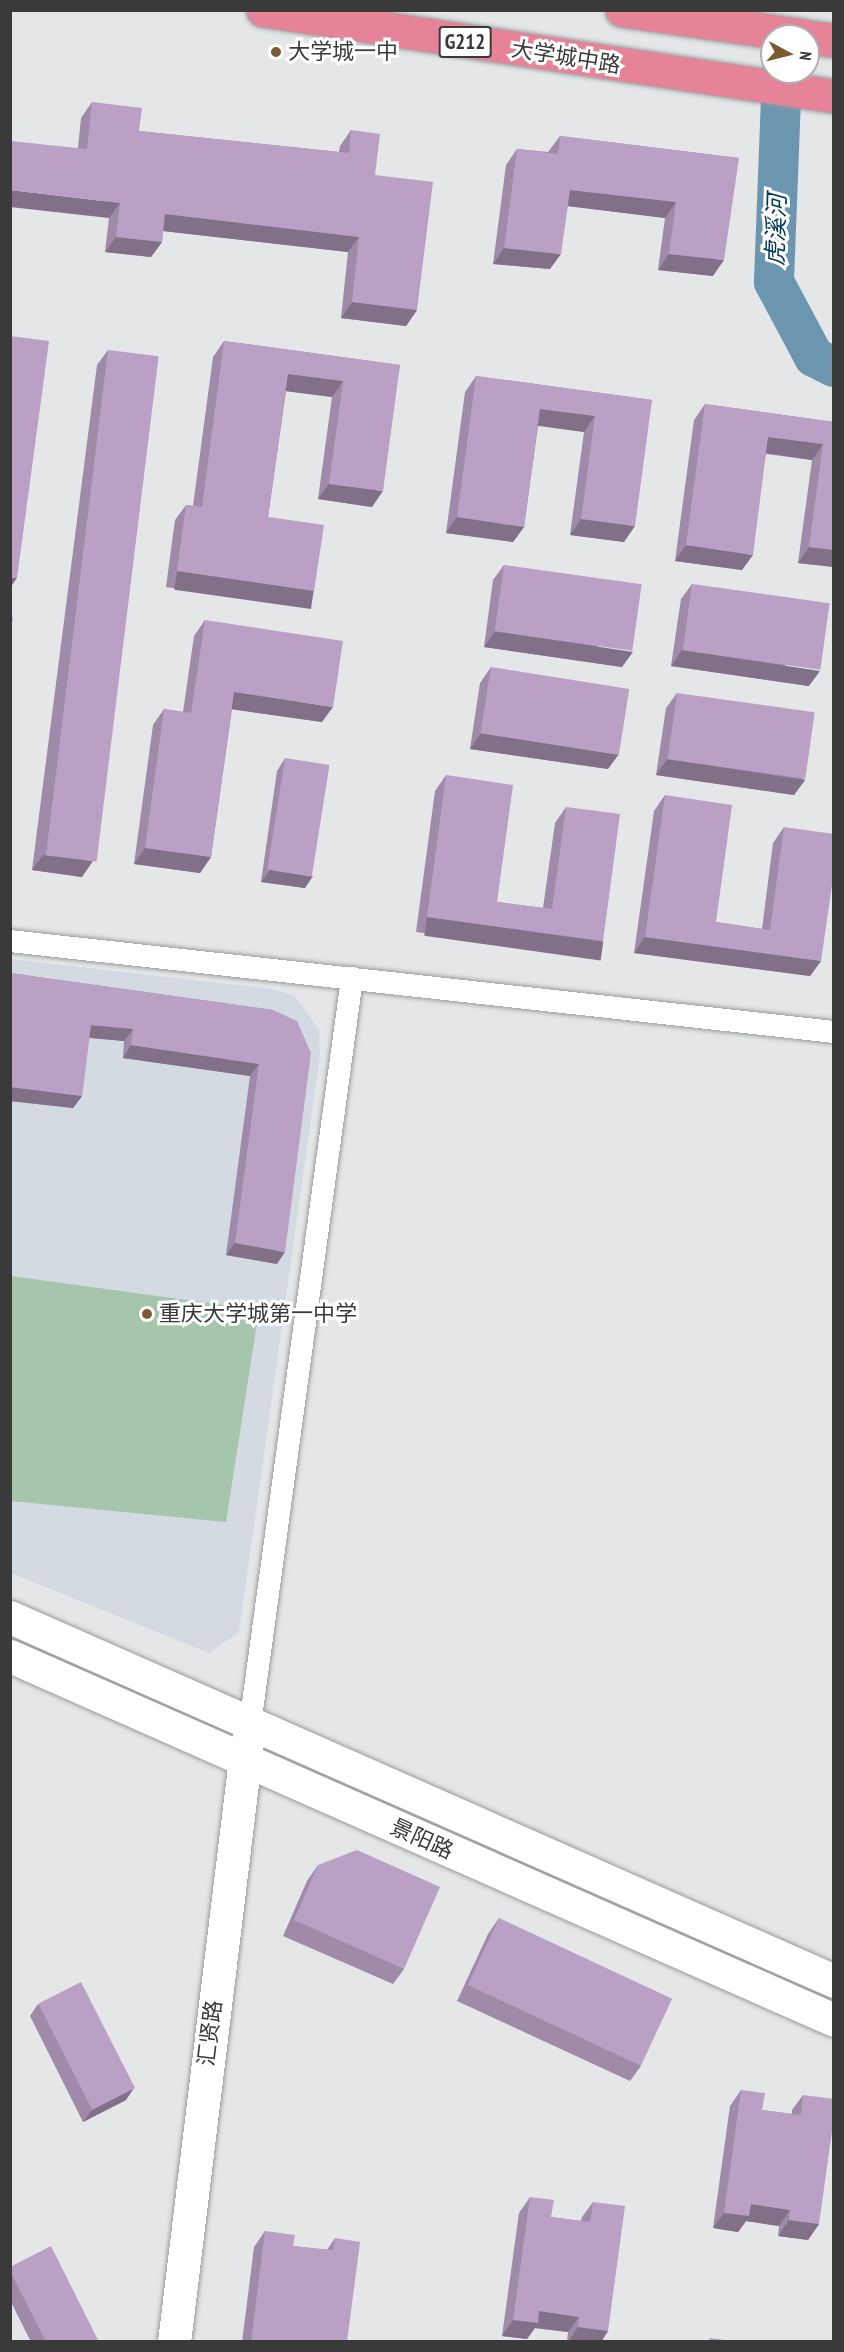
<!DOCTYPE html>
<meta charset="utf-8">
<style>
body{margin:0}
#map{position:relative;width:844px;height:2352px;overflow:hidden;background:#e4e6e7;font-family:"PT Sans Narrow","Noto Sans SC",sans-serif}
div>[style]{position:absolute}
.built>*{inset:0;background:#d3dae2}
.green>*{inset:0;background:#a6c5ad}
.river>*{height:40px;margin:-20px;padding:0 20px;transform-origin:20px;border-radius:20px;background:#6c96af}
.roads{filter:drop-shadow(0 0 2px #9a9b9d) drop-shadow(0 0 2px #9a9b9d)}
.street>*{height:22px;margin:-11px;padding:0 11px;transform-origin:11px;border-radius:11px;background:#fff}
.secondary>*{height:33px;margin:-16.5px;padding:0 16.5px;transform-origin:16.5px;border-radius:16.5px;background:#fff}
.highway>*{height:33px;margin:-16.5px;padding:0 16.5px;transform-origin:16.5px;border-radius:16.5px;background:#e68398}
.wall>*{inset:0;background:#9f8aa9}
.shaded-wall>*{inset:0;background:#827089;transform-origin:0 0}
.building>*{inset:0;background:#b9a0c4;transform-origin:0 0}
.dots>*{width:16px;height:16px;translate:-50% -50%;box-sizing:border-box;border:3px solid #fff;border-radius:50%}
span{translate:-50% -50%;white-space:nowrap;text-align:center;line-height:1.15;-webkit-text-stroke:6px #fff;paint-order:stroke}
.shield-label span{padding:2px 4px;background:#fff;border:2px solid;border-radius:4px;-webkit-text-stroke-width:0}
.shield-label{font-size:21px;color:#3a3a3b;font-weight:700}
.poi-label{font-size:22px;color:#3a3a3b}
.left{translate:0 -50%;text-align:left}
.street-label{font-size:22px;color:#3a3a3b}
.water-label{font-size:24px;color:#013c57;font-style:italic}
.frame{position:absolute;inset:0;border:12px solid #3a3a3b;pointer-events:none}
.north{position:absolute;left:760px;top:24px;width:60px;height:60px;box-sizing:border-box;background:#fff;border:2px solid #b0b0b1;border-radius:50%;rotate:97deg;font-size:16px;font-weight:700;line-height:24px;text-align:center;color:#3a3a3b}
.north::after{content:'';display:block;margin:auto;width:21px;height:27px;background:#7b5b31;clip-path:polygon(50% 0,100% 100%,50% 72%,0 100%)}
</style>
<div id="map">
<div class="built">
<div style="clip-path:polygon(10px 959px,272px 989px,295px 996px,319px 1030px,320px 1055px,239px 1632px,209px 1653px,11px 1573px)"></div>
</div>
<div class="green">
<div style="clip-path:polygon(11px 1276px,259px 1310px,226px 1522px,11px 1501px)"></div>
</div>
<div class="river">
<div style="left:782px;top:72px;width:210px;rotate:92.2deg"></div>
<div style="left:774px;top:282px;width:85px;rotate:61.9deg"></div>
<div style="left:814px;top:357px;width:22px;rotate:27deg"></div>
</div>
<div class="roads">
<div class="street">
<div style="left:10px;top:941px;width:829px;rotate:6.3deg"></div>
<div style="left:250px;top:1725px;width:754px;rotate:-82.22deg"></div>
</div>
<div class="secondary">
<div style="left:10px;top:1617px;width:901px;rotate:23.83deg"></div>
<div style="left:10px;top:1656px;width:901px;rotate:23.83deg"></div>
<div style="left:174px;top:2342px;width:604px;rotate:-83.06deg"></div>
</div>
<div class="highway">
<div style="left:263px;top:10px;width:577px;rotate:8.57deg"></div>
<div style="left:622px;top:10px;width:184px;rotate:8.1deg"></div>
<div style="left:808px;top:37px;width:26px;rotate:7deg"></div>
</div>
</div>
<div class="wall">
<div style="clip-path:polygon(92px 102px,139px 131px,339px 152px,340px 146px,351px 130px,375px 175px,417px 310px,406px 326px,341px 318px,348px 252px,163px 231px,162px 242px,151px 257px,105px 252px,109px 218px,78px 148px,81px 118px)"></div>
<div style="clip-path:polygon(560px 136px,739px 158px,713px 276px,658px 270px,665px 218px,568px 206px,550px 269px,493px 264px,506px 165px,517px 149px,548px 152px)"></div>
<div style="clip-path:polygon(224px 341px,400px 365px,372px 507px,318px 499px,332px 397px,286px 391px,268px 517px,314px 591px,303px 607px,166px 587px,175px 520px,186px 505px,193px 506px,213px 357px)"></div>
<div style="clip-path:polygon(108px 350px,82px 877px,32px 870px,97px 365px)"></div>
<div style="clip-path:polygon(476px 376px,652px 400px,624px 542px,570px 535px,584px 432px,538px 426px,524px 527px,513px 542px,446px 533px,465px 392px)"></div>
<div style="clip-path:polygon(705px 404px,834px 422px,834px 567px,798px 563px,812px 460px,766px 454px,742px 570px,675px 561px,694px 420px)"></div>
<div style="clip-path:polygon(504px 565px,622px 667px,484px 647px,493px 580px)"></div>
<div style="clip-path:polygon(692px 584px,809px 686px,671px 666px,681px 599px)"></div>
<div style="clip-path:polygon(205px 620px,322px 722px,232px 709px,211px 857px,200px 873px,134px 864px,153px 725px,164px 709px,183px 712px,194px 636px)"></div>
<div style="clip-path:polygon(491px 667px,608px 769px,470px 749px,480px 683px)"></div>
<div style="clip-path:polygon(677px 693px,805px 780px,794px 795px,656px 775px,666px 708px)"></div>
<div style="clip-path:polygon(285px 758px,305px 888px,261px 882px,277px 771px)"></div>
<div style="clip-path:polygon(446px 775px,497px 902px,543px 908px,555px 823px,566px 807px,603px 941px,592px 956px,416px 932px,435px 791px)"></div>
<div style="clip-path:polygon(665px 795px,716px 922px,762px 929px,773px 843px,784px 827px,821px 961px,810px 976px,634px 953px,654px 811px)"></div>
<div style="clip-path:polygon(10px 973px,273px 1010px,277px 1264px,226px 1255px,250px 1076px,123px 1058px,124px 1041px,89px 1038px,82px 1096px,73px 1108px,10px 1101px)"></div>
<div style="clip-path:polygon(318px 1865px,404px 1969px,393px 1984px,283px 1936px,307px 1881px)"></div>
<div style="clip-path:polygon(499px 1918px,641px 2066px,630px 2081px,457px 2001px,488px 1934px)"></div>
<div style="clip-path:polygon(38px 2004px,126px 2100px,83px 2122px,30px 2016px)"></div>
<div style="clip-path:polygon(741px 2090px,762px 2110px,792px 2114px,792px 2110px,803px 2095px,819px 2224px,808px 2240px,778px 2236px,779px 2226px,746px 2221px,738px 2232px,713px 2228px,730px 2106px)"></div>
<div style="clip-path:polygon(530px 2197px,551px 2217px,581px 2221px,582px 2217px,593px 2202px,608px 2331px,601px 2342px,567px 2342px,568px 2332px,535px 2328px,527px 2339px,502px 2336px,519px 2213px)"></div>
<div style="clip-path:polygon(265px 2231px,293px 2246px,327px 2250px,335px 2238px,347px 2342px,242px 2342px,254px 2247px)"></div>
<div style="clip-path:polygon(10px 2267px,99px 2342px,31px 2342px,10px 2300px)"></div>
</div>
<div class="shaded-wall">
<div style="clip-path:polygon(10px 190px,120px 203px,109px 218px,10px 207px)"></div>
<div style="clip-path:polygon(570px 190px,676px 202px,665px 218px,559px 205px)"></div>
<div style="clip-path:polygon(165px 214px,359px 237px,348px 252px,154px 230px)"></div>
<div style="clip-path:polygon(116px 237px,162px 242px,151px 257px,105px 252px)"></div>
<div style="clip-path:polygon(504px 248px,561px 254px,550px 269px,493px 264px)"></div>
<div style="clip-path:polygon(669px 254px,724px 260px,713px 276px,658px 270px)"></div>
<div style="clip-path:polygon(352px 302px,417px 310px,406px 326px,341px 318px)"></div>
<div style="clip-path:polygon(288px 374px,343px 381px,332px 397px,277px 390px)"></div>
<div style="clip-path:polygon(540px 409px,595px 416px,584px 432px,529px 424px)"></div>
<div style="clip-path:polygon(768px 437px,823px 444px,812px 460px,758px 452px)"></div>
<div style="clip-path:polygon(329px 484px,383px 491px,372px 507px,318px 499px)"></div>
<div style="clip-path:polygon(457px 517px,524px 527px,513px 542px,446px 533px)"></div>
<div style="clip-path:polygon(581px 519px,635px 526px,624px 542px,570px 535px)"></div>
<div style="clip-path:polygon(686px 545px,753px 555px,742px 570px,675px 561px)"></div>
<div style="clip-path:polygon(809px 547px,834px 550px,834px 567px,798px 563px)"></div>
<div style="left:177px;top:571px;width:138px;height:19px;rotate:8deg"></div>
<div style="clip-path:polygon(10px 577px,17px 578px,10px 588px)"></div>
<div style="clip-path:polygon(495px 631px,633px 652px,622px 667px,484px 647px)"></div>
<div style="clip-path:polygon(682px 650px,820px 671px,809px 686px,671px 666px)"></div>
<div style="clip-path:polygon(234px 692px,333px 707px,322px 722px,223px 708px)"></div>
<div style="clip-path:polygon(481px 733px,619px 754px,608px 769px,470px 749px)"></div>
<div style="clip-path:polygon(667px 759px,805px 780px,794px 795px,656px 775px)"></div>
<div style="clip-path:polygon(145px 848px,211px 857px,200px 873px,134px 864px)"></div>
<div style="clip-path:polygon(43px 855px,93px 861px,82px 877px,32px 870px)"></div>
<div style="clip-path:polygon(270px 870px,313px 876px,305px 888px,261px 882px)"></div>
<div style="left:427px;top:917px;width:178px;height:19px;rotate:8deg"></div>
<div style="clip-path:polygon(645px 937px,821px 961px,810px 976px,634px 953px)"></div>
<div style="clip-path:polygon(91px 1025px,133px 1029px,124px 1041px,82px 1037px)"></div>
<div style="clip-path:polygon(131px 1045px,259px 1064px,250px 1076px,123px 1058px)"></div>
<div style="clip-path:polygon(10px 1087px,82px 1096px,73px 1108px,10px 1101px)"></div>
<div style="clip-path:polygon(235px 1243px,285px 1252px,277px 1264px,226px 1255px)"></div>
<div style="clip-path:polygon(134px 2088px,126px 2100px,83px 2122px,92px 2110px)"></div>
<div style="clip-path:polygon(751px 2204px,790px 2210px,779px 2226px,746px 2221px,738px 2232px,713px 2228px,724px 2213px)"></div>
<div style="clip-path:polygon(789px 2220px,819px 2224px,808px 2240px,778px 2236px)"></div>
<div style="clip-path:polygon(539px 2311px,579px 2317px,568px 2332px,535px 2328px,527px 2339px,502px 2336px,513px 2320px)"></div>
<div style="clip-path:polygon(578px 2327px,608px 2331px,601px 2342px,568px 2342px)"></div>
</div>
<div class="building">
<div style="clip-path:polygon(92px 102px,142px 108px,139px 131px,349px 153px,351px 130px,380px 134px,375px 175px,433px 182px,417px 310px,352px 302px,359px 237px,165px 214px,162px 242px,116px 237px,120px 203px,10px 190px,10px 141px,87px 149px)"></div>
<div style="clip-path:polygon(560px 136px,739px 158px,724px 260px,669px 254px,676px 202px,570px 190px,561px 254px,504px 248px,517px 149px,558px 154px)"></div>
<div style="clip-path:polygon(10px 336px,49px 341px,17px 578px,10px 577px)"></div>
<div style="clip-path:polygon(224px 341px,400px 365px,383px 491px,329px 484px,343px 381px,288px 374px,268px 517px,324px 525px,314px 591px,177px 571px,186px 505px,202px 507px)"></div>
<div style="left:108px;top:350px;width:51px;height:509px;rotate:7deg"></div>
<div style="clip-path:polygon(476px 376px,652px 400px,635px 526px,581px 519px,595px 416px,540px 409px,524px 527px,457px 517px)"></div>
<div style="clip-path:polygon(705px 404px,834px 422px,834px 550px,809px 547px,823px 444px,768px 437px,753px 555px,686px 545px)"></div>
<div style="left:504px;top:565px;width:139px;height:67px;rotate:8deg"></div>
<div style="left:692px;top:584px;width:139px;height:67px;rotate:8deg"></div>
<div style="clip-path:polygon(10px 617px,13px 617px,10px 637px)"></div>
<div style="clip-path:polygon(205px 620px,343px 641px,333px 707px,234px 692px,211px 857px,145px 848px,164px 709px,191px 713px)"></div>
<div style="left:491px;top:667px;width:140px;height:67px;rotate:9deg"></div>
<div style="left:677px;top:693px;width:139px;height:67px;rotate:8deg"></div>
<div style="left:285px;top:758px;width:45px;height:113px;rotate:9deg"></div>
<div style="clip-path:polygon(446px 775px,513px 785px,497px 902px,552px 909px,566px 807px,620px 814px,603px 941px,427px 917px)"></div>
<div style="clip-path:polygon(665px 795px,732px 805px,716px 922px,770px 930px,784px 827px,834px 834px,834px 871px,821px 961px,645px 937px)"></div>
<div style="clip-path:polygon(10px 973px,273px 1010px,297px 1021px,311px 1053px,285px 1252px,235px 1243px,259px 1064px,131px 1045px,133px 1029px,91px 1025px,82px 1096px,10px 1087px)"></div>
<div style="clip-path:polygon(357px 1850px,440px 1887px,404px 1969px,294px 1920px,318px 1865px)"></div>
<div style="left:499px;top:1918px;width:191px;height:74px;rotate:25deg"></div>
<div style="left:81px;top:1982px;width:119px;height:48px;rotate:63deg"></div>
<div style="clip-path:polygon(741px 2090px,765px 2093px,762px 2110px,801px 2115px,803px 2095px,834px 2099px,834px 2117px,819px 2224px,789px 2220px,790px 2210px,751px 2204px,749px 2216px,724px 2213px)"></div>
<div style="clip-path:polygon(530px 2197px,554px 2200px,551px 2217px,590px 2222px,593px 2202px,625px 2206px,608px 2331px,578px 2327px,579px 2317px,539px 2311px,538px 2323px,513px 2320px)"></div>
<div style="clip-path:polygon(265px 2231px,295px 2235px,293px 2246px,333px 2250px,335px 2238px,360px 2242px,347px 2342px,294px 2342px,284px 2340px,284px 2342px,251px 2342px)"></div>
<div style="clip-path:polygon(51px 2246px,99px 2342px,46px 2342px,10px 2271px,10px 2267px)"></div>
<div style="clip-path:polygon(710px 2338px,733px 2341px,733px 2342px,709px 2342px)"></div>
</div>
<div class="dots">
<div style="left:276px;top:52px;background:#7b5b31"></div>
<div style="left:147px;top:1314px;background:#7b5b31"></div>
</div>
<div class="shield-label">
<span style="left:465px;top:42px">G212</span>
</div>
<div class="poi-label">
<span class="left" style="left:288px;top:52px">大学城一中</span>
<span class="left" style="left:159px;top:1314px">重庆大学城第一中学</span>
</div>
<div class="street-label">
<span style="left:566px;top:57px;rotate:9deg">大学城中路</span>
<span style="left:422px;top:1839px;rotate:24deg">景阳路</span>
<span style="left:210px;top:2033px;rotate:-83deg">汇贤路</span>
</div>
<div class="water-label">
<span style="left:776px;top:230px;rotate:-88deg">虎溪河</span>
</div>
<div class="frame"></div>
<div class="north">N</div>
</div>
